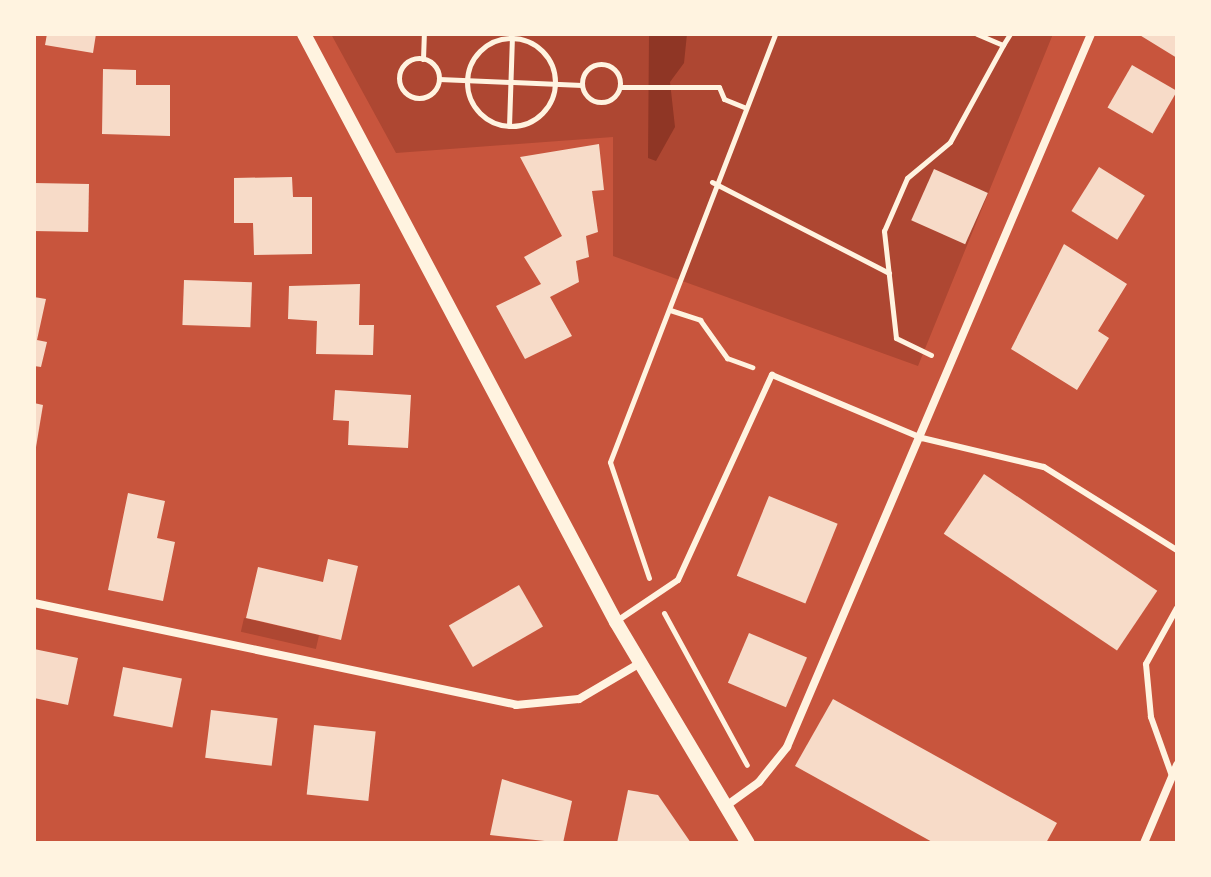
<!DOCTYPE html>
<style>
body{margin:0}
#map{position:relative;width:1211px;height:877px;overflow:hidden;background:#c8553d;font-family:"Varela Round",sans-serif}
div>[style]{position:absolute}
.green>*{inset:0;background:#ae4732;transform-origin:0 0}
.water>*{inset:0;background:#8f3625}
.building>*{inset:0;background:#f7dbc8;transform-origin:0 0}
.path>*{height:5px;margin:-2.5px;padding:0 2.5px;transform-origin:2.5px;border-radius:2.5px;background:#fff3e0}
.path>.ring{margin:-2.5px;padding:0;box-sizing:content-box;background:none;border:5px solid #fff3e0;border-radius:50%}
.service>*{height:6px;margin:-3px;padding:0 3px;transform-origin:3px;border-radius:3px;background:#fff3e0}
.minor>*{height:8px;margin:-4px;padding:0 4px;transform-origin:4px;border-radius:4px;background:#fff3e0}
.tertiary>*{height:14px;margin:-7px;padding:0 7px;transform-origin:7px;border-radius:7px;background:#fff3e0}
span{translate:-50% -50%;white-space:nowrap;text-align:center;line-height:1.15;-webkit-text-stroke:8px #fff3e0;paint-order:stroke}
.frame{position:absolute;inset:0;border:36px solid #fff3e0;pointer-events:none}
</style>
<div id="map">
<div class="green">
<div style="clip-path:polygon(331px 34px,1053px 34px,918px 366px,613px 256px,613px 137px,396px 153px)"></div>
<div style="left:244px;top:618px;width:77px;height:14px;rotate:13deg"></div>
</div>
<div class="water">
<div style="clip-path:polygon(649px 34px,687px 34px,684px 63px,670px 82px,675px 127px,656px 161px,648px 158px)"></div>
</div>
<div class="building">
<div style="clip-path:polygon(47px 34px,96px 34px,93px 53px,45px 45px)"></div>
<div style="clip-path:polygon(1138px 34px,1177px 34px,1177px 58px)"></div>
<div style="left:1132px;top:65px;width:52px;height:49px;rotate:30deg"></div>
<div style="clip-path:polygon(103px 69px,136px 70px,136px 85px,170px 85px,170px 136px,102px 134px)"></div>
<div style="clip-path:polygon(599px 144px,604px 190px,592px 191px,598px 232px,586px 236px,589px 257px,576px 261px,579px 282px,550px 297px,572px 336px,525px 359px,496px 306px,541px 284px,524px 257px,562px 236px,520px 157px)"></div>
<div style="left:1099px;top:167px;width:54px;height:52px;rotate:32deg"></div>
<div style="left:934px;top:169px;width:59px;height:56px;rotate:24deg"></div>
<div style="clip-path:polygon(292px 177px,293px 197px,312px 197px,312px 254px,254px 255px,253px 223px,234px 223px,234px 178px)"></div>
<div style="left:34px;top:183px;width:55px;height:48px;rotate:1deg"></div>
<div style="clip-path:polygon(1064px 244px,1127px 284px,1098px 331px,1109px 338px,1077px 390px,1011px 349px)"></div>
<div style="left:184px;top:280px;width:68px;height:45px;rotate:2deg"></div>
<div style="clip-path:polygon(360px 284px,359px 325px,374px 325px,373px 355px,316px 354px,317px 321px,288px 319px,289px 286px)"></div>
<div style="clip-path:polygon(34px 297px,46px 299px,37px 340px,47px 342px,41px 367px,34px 366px)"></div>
<div style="clip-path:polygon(335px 390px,411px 395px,408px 448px,348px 445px,349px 421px,333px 420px)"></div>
<div style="clip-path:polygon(34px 403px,43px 405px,36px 447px,34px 447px)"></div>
<div style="left:984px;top:474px;width:209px;height:72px;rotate:34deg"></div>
<div style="clip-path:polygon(128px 493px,165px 501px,157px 538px,175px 542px,163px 601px,108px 590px)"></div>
<div style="left:769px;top:496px;width:74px;height:86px;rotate:22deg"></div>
<div style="clip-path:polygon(328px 559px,358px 566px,341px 640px,246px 618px,258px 567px,323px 582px)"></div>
<div style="left:519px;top:585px;width:48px;height:81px;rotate:60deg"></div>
<div style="left:749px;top:633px;width:63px;height:54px;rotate:23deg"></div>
<div style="clip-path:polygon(34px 649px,78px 658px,68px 705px,34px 698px)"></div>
<div style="left:123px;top:667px;width:60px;height:50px;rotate:11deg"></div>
<div style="clip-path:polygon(833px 699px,1057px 823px,1046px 843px,934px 843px,795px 766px)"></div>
<div style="left:211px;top:710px;width:67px;height:48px;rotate:7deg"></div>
<div style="left:314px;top:725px;width:62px;height:70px;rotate:6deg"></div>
<div style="clip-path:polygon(502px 779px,572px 801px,563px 843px,490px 835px)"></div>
<div style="clip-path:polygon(628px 790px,658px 795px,691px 843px,617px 843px)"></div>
</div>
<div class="path">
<div style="left:977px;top:34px;width:28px;rotate:23deg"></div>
<div style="left:1003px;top:45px;width:13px;rotate:-58deg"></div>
<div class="ring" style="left:467px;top:38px;width:83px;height:83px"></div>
<div class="ring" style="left:399px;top:58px;width:35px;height:35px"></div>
<div style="left:423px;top:59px;width:25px;rotate:-88deg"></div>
<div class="ring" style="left:582px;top:64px;width:33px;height:33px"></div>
<div style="left:439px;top:79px;width:143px;rotate:2.4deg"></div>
<div style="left:621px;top:87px;width:98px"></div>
<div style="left:719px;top:87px;width:13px;rotate:67deg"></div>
<div style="left:724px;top:99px;width:22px;rotate:22deg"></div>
<div style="left:509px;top:126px;width:89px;rotate:-88.1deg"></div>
<div style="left:712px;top:182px;width:199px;rotate:27.2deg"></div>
<div style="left:670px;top:310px;width:32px;rotate:18deg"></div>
<div style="left:700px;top:320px;width:47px;rotate:54.6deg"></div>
<div style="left:727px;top:358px;width:27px;rotate:20deg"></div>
<div style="left:931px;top:355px;width:39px;rotate:-154deg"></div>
<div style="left:896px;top:338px;width:108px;rotate:-96.4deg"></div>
<div style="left:884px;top:231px;width:58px;rotate:-66.5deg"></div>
<div style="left:907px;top:178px;width:56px;rotate:-39.9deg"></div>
<div style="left:950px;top:142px;width:111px;rotate:-61.3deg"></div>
<div style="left:649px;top:578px;width:122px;rotate:-108.6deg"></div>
<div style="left:610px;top:462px;width:459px;rotate:-68.9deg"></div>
<div style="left:664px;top:613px;width:173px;rotate:61.4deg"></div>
</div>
<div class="service">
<div style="left:617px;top:621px;width:73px;rotate:-33.9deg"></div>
<div style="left:678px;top:580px;width:226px;rotate:-65.4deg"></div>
<div style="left:772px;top:375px;width:163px;rotate:22.8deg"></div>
<div style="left:922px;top:438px;width:125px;rotate:13.4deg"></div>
<div style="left:1044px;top:467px;width:157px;rotate:32deg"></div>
<div style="left:1172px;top:776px;width:63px;rotate:-109.6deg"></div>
<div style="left:1151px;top:717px;width:53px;rotate:-95.4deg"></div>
<div style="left:1146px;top:664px;width:64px;rotate:-61deg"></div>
</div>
<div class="minor">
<div style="left:34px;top:603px;width:493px;rotate:11.9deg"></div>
<div style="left:516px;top:705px;width:63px;rotate:-5.4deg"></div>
<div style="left:579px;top:699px;width:71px;rotate:-30.5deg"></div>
<div style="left:726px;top:806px;width:41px;rotate:-36deg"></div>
<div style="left:759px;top:782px;width:45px;rotate:-51.3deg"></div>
<div style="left:787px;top:747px;width:775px;rotate:-66.91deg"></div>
<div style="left:1144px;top:843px;width:85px;rotate:-67.1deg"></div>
</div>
<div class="tertiary">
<div style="left:304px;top:34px;width:666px;rotate:62.05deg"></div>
<div style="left:616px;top:622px;width:257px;rotate:59.2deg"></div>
</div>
<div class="frame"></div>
</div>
